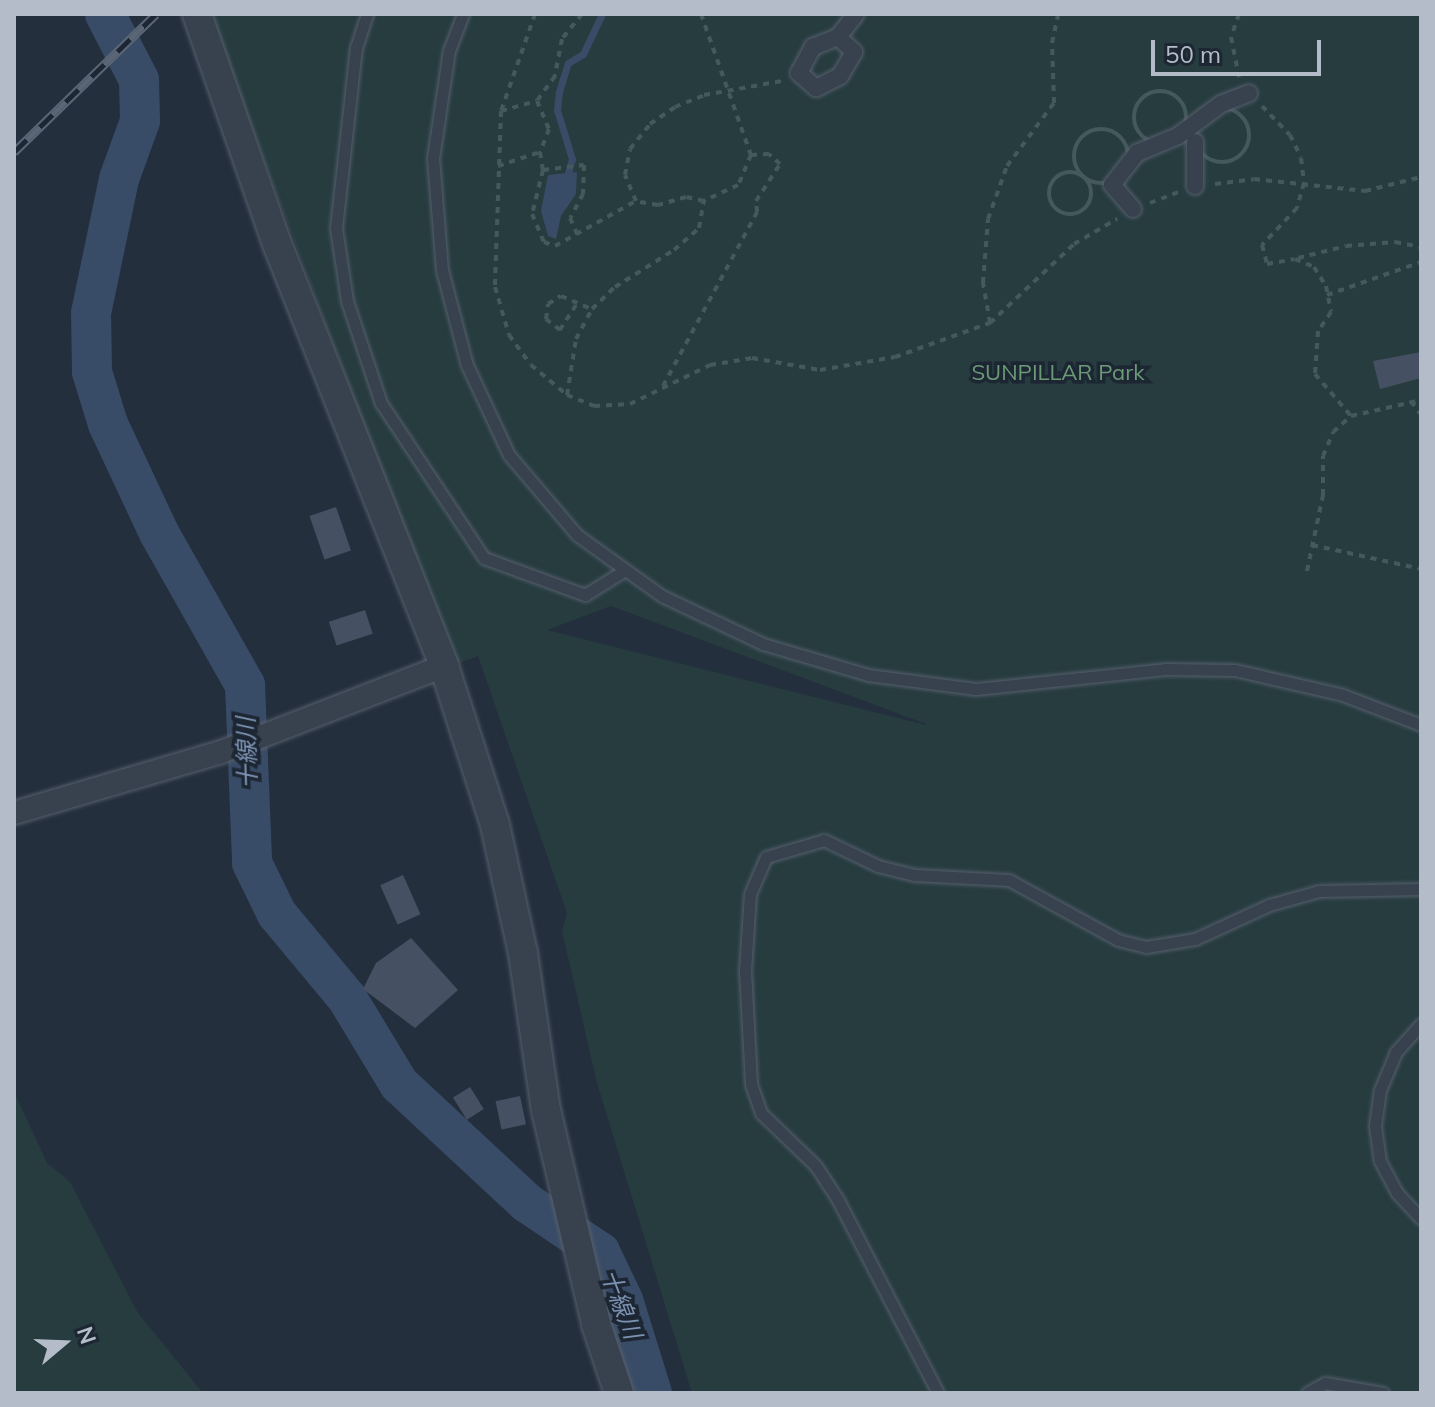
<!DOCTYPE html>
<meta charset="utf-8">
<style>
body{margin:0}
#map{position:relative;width:1435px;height:1407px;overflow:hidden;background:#242f3e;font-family:Mulish,"Noto Sans JP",sans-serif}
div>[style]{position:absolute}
.green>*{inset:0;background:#263c3f}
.water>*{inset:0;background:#394c67}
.stream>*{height:7px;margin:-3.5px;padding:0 3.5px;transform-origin:3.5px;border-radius:3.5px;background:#394c67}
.river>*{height:40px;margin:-20px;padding:0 20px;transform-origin:20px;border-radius:20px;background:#394c67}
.building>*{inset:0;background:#455162;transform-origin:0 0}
.path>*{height:4px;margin-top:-2px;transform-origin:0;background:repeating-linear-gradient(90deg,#44595c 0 6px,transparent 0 12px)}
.path>.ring{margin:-2px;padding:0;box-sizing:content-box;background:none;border:4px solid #44595c;border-radius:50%}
.roads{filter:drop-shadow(0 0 2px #565f6c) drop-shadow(0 0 2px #565f6c)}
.service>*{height:11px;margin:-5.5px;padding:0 5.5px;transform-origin:5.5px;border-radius:5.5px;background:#38414e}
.pedestrian>*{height:16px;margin:-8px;padding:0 8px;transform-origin:8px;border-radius:8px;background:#38414e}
.minor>*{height:22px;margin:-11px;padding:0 11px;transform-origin:11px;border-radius:11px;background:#38414e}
.tertiary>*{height:28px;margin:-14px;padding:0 14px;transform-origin:14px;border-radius:14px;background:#38414e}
.rail>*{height:9px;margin-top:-4.5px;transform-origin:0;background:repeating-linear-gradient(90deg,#1d2633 0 18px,#5a6575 0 36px);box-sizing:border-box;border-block:2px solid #5a6575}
span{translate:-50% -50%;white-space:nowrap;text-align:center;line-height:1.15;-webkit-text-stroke:7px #1d2633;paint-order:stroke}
.park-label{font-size:22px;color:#6b9a76}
.water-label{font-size:24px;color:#7c92b1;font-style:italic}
.frame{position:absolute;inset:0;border:16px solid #b4bcc9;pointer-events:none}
.north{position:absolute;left:24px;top:1303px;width:80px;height:80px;-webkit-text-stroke:6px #1d2633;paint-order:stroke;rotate:71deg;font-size:22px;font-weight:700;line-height:32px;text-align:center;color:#b4bcc9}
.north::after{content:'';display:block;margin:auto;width:28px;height:36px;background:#b4bcc9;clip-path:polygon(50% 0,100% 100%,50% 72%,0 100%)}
.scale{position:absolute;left:1151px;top:40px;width:170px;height:36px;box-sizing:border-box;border:4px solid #b4bcc9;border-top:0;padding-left:10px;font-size:24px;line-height:28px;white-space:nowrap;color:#b4bcc9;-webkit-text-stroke:6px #1d2633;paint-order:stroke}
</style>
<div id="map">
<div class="green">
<div style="clip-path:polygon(evenodd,209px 14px,1421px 14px,1421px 1393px,692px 1393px,597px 1083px,562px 931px,567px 913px,478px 656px,454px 665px,209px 14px,611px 606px,926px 724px,926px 725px,547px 630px,611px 606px)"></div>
<div style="clip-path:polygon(14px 1092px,47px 1163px,70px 1182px,138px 1313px,203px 1393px,14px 1393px)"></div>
</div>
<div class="water">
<div style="clip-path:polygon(577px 172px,576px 194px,561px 216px,556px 239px,548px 236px,541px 211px,548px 175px)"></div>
</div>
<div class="stream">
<div style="left:566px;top:181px;width:23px;rotate:-75deg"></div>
<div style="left:572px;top:159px;width:51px;rotate:-107deg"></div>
<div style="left:557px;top:110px;width:18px;rotate:-84deg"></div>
<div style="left:559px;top:92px;width:30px;rotate:-73deg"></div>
<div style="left:568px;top:63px;width:17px;rotate:-31deg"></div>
<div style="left:583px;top:54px;width:44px;rotate:-64.6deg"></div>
</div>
<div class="river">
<div style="left:105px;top:14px;width:74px;rotate:62.7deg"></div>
<div style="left:139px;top:80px;width:41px;rotate:88.6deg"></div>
<div style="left:140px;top:121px;width:62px;rotate:109.9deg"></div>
<div style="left:119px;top:179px;width:137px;rotate:101.8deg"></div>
<div style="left:91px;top:313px;width:59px;rotate:89deg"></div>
<div style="left:92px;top:372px;width:54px;rotate:72.9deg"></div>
<div style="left:108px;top:424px;width:120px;rotate:64.9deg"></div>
<div style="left:159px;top:533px;width:175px;rotate:60.5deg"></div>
<div style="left:245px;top:685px;width:178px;rotate:87.7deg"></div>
<div style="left:252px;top:863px;width:57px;rotate:63.9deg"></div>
<div style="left:277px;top:914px;width:109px;rotate:50.2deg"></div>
<div style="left:347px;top:998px;width:100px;rotate:58.8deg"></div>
<div style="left:399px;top:1084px;width:175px;rotate:42.9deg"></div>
<div style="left:527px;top:1203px;width:88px;rotate:33.9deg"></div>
<div style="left:600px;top:1252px;width:53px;rotate:64.4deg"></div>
<div style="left:623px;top:1300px;width:97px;rotate:72.7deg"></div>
</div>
<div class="building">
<div style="clip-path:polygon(1421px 352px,1421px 378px,1380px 389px,1373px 361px)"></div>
<div style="left:336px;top:507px;width:46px;height:28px;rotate:71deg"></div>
<div style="left:365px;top:610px;width:25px;height:38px;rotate:72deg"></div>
<div style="left:403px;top:875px;width:43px;height:25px;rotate:66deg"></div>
<div style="clip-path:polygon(411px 938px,458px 990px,415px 1028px,363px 989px,376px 963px)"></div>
<div style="left:470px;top:1087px;width:26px;height:20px;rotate:58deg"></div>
<div style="left:520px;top:1096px;width:29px;height:25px;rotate:78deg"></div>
</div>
<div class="path">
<div style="left:535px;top:14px;width:103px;rotate:109.3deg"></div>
<div style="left:501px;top:111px;width:176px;rotate:92deg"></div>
<div style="left:495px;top:287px;width:50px;rotate:73.7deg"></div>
<div style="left:509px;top:335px;width:37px;rotate:54deg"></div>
<div style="left:531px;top:365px;width:47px;rotate:39.8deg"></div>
<div style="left:567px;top:395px;width:29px;rotate:22deg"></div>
<div style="left:594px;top:406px;width:36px;rotate:-3deg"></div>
<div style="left:630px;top:404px;width:89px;rotate:-26deg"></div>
<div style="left:710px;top:365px;width:43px;rotate:-9.5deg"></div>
<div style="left:752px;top:358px;width:69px;rotate:10deg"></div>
<div style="left:820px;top:370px;width:76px;rotate:-9.8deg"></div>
<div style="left:895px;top:357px;width:101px;rotate:-19.7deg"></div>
<div style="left:990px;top:323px;width:115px;rotate:-43.2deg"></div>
<div style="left:1074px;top:244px;width:50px;rotate:-30.2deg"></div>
<div style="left:582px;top:14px;width:32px;rotate:129deg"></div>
<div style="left:562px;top:39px;width:38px;rotate:101deg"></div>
<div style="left:555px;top:76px;width:31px;rotate:126deg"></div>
<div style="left:537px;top:101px;width:30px;rotate:67deg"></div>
<div style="left:549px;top:129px;width:25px;rotate:111deg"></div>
<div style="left:540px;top:152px;width:18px;rotate:81deg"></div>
<div style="left:543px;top:170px;width:45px;rotate:104deg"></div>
<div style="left:532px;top:214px;width:30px;rotate:67deg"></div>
<div style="left:544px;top:242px;width:12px;rotate:20deg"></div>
<div style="left:555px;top:246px;width:93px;rotate:-29.1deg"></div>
<div style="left:701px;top:14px;width:150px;rotate:70.5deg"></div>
<div style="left:1239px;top:14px;width:24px;rotate:109deg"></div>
<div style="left:1231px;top:37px;width:41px;rotate:78.7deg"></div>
<div class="ring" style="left:1134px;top:91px;width:48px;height:48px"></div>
<div style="left:1262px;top:106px;width:40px;rotate:46deg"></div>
<div style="left:1290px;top:135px;width:25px;rotate:64deg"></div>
<div style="left:1301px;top:158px;width:25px;rotate:83deg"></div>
<div style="left:1304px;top:183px;width:26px;rotate:106deg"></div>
<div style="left:1297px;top:208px;width:51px;rotate:133.4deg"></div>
<div style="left:1262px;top:245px;width:20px;rotate:75deg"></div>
<div style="left:1267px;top:264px;width:28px;rotate:-10deg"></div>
<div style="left:1295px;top:259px;width:21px;rotate:23deg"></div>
<div style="left:1314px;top:267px;width:22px;rotate:58deg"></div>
<div style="left:1326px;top:286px;width:26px;rotate:79deg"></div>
<div style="left:1331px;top:312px;width:23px;rotate:124deg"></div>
<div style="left:1318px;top:331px;width:43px;rotate:94deg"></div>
<div style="left:1315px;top:374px;width:55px;rotate:49.4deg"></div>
<div class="ring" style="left:1195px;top:108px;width:50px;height:50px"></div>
<div style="left:501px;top:111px;width:37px;rotate:-16deg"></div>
<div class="ring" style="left:1074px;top:129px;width:50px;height:50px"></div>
<div style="left:498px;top:166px;width:44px;rotate:-18.4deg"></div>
<div style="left:543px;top:170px;width:41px;rotate:-7deg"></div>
<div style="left:584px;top:165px;width:29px;rotate:92deg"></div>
<div style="left:583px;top:194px;width:27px;rotate:118deg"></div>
<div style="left:570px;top:218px;width:20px;rotate:66deg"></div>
<div class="ring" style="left:1049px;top:172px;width:38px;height:38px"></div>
<div style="left:1215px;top:184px;width:39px;rotate:-7deg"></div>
<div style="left:1254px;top:179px;width:112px;rotate:6.2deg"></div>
<div style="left:1365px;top:191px;width:58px;rotate:-14deg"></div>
<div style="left:1150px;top:203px;width:31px;rotate:-21deg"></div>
<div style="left:1298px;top:258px;width:49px;rotate:-14deg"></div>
<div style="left:1346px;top:246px;width:49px;rotate:-4.7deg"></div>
<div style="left:1395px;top:242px;width:26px;rotate:11deg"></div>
<div style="left:1327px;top:295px;width:100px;rotate:-19.3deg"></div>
<div style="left:576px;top:305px;width:30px;rotate:123deg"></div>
<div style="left:560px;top:330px;width:18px;rotate:-142deg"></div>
<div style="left:546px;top:319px;width:15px;rotate:-82deg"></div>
<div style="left:548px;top:304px;width:15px;rotate:-32deg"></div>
<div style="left:561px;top:296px;width:34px;rotate:23deg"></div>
<div style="left:990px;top:323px;width:41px;rotate:-99.9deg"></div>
<div style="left:983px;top:283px;width:64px;rotate:-85.5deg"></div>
<div style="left:988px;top:219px;width:56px;rotate:-70.3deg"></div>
<div style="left:1007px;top:166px;width:79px;rotate:-53.3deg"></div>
<div style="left:1054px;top:103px;width:60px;rotate:-91.9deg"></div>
<div style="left:1052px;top:43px;width:30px;rotate:-78deg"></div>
<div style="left:663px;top:386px;width:198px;rotate:-61.6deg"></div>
<div style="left:757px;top:212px;width:11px;rotate:-95deg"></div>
<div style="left:756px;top:201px;width:44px;rotate:-57deg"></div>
<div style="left:780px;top:164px;width:15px;rotate:-138deg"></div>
<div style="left:769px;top:154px;width:18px;rotate:177deg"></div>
<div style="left:751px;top:155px;width:33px;rotate:113deg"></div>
<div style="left:738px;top:185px;width:38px;rotate:155deg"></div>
<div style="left:704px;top:201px;width:18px;rotate:-167deg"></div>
<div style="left:686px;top:197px;width:29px;rotate:164deg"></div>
<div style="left:658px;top:205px;width:22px;rotate:-170deg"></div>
<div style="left:636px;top:201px;width:28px;rotate:-113deg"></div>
<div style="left:625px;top:175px;width:26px;rotate:-79deg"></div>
<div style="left:630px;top:149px;width:32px;rotate:-51deg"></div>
<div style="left:650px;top:124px;width:30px;rotate:-34deg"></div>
<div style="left:675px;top:107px;width:31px;rotate:-22deg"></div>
<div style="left:704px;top:95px;width:79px;rotate:-10.2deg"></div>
<div style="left:567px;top:395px;width:57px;rotate:-80.9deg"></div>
<div style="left:576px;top:339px;width:34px;rotate:-62deg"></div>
<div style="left:592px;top:309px;width:32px;rotate:-44deg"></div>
<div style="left:615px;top:287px;width:70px;rotate:-32.1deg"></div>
<div style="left:674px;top:250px;width:33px;rotate:-41deg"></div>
<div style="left:699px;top:228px;width:27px;rotate:-80deg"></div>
<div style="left:1411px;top:401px;width:17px;rotate:54deg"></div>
<div style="left:1312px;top:545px;width:112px;rotate:12.4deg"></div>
<div style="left:1307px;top:571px;width:78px;rotate:-78.1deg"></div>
<div style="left:1323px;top:495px;width:39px;rotate:-90deg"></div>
<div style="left:1323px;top:456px;width:26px;rotate:-67deg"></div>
<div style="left:1333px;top:432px;width:24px;rotate:-42deg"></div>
<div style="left:1351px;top:416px;width:72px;rotate:-12.9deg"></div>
</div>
<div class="roads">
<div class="service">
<div style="left:367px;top:14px;width:35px;rotate:108deg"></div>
<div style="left:356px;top:47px;width:182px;rotate:96.3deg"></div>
<div style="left:336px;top:228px;width:74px;rotate:81.4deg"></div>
<div style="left:347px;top:301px;width:108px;rotate:71.6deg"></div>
<div style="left:381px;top:403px;width:186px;rotate:56.4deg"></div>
<div style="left:484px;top:558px;width:108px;rotate:20.1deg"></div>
<div style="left:585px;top:595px;width:47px;rotate:-32deg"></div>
<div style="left:463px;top:14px;width:39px;rotate:111deg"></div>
<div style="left:449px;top:50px;width:109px;rotate:98.4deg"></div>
<div style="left:433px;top:158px;width:112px;rotate:85.4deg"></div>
<div style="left:442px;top:270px;width:98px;rotate:75.3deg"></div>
<div style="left:467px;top:365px;width:99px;rotate:65deg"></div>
<div style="left:509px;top:455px;width:105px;rotate:49.6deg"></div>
<div style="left:577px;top:535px;width:105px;rotate:35.7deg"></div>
<div style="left:662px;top:596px;width:112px;rotate:25.4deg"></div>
<div style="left:763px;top:644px;width:109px;rotate:16.4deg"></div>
<div style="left:868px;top:675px;width:109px;rotate:7.4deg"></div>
<div style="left:976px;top:689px;width:190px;rotate:-6deg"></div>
<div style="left:1165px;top:669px;width:70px;rotate:0.8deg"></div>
<div style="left:1235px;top:670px;width:111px;rotate:13deg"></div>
<div style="left:1343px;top:695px;width:84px;rotate:21deg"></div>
<div style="left:1421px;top:1024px;width:38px;rotate:132deg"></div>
<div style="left:1396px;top:1052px;width:41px;rotate:112.8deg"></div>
<div style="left:1380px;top:1090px;width:36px;rotate:98deg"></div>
<div style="left:1375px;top:1126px;width:35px;rotate:82deg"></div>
<div style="left:1380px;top:1161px;width:36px;rotate:62deg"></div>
<div style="left:1397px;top:1193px;width:35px;rotate:47deg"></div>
<div style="left:938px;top:1393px;width:217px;rotate:-117.4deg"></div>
<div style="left:838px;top:1200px;width:40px;rotate:-122.9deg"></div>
<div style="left:816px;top:1166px;width:76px;rotate:-136.1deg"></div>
<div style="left:761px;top:1113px;width:31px;rotate:-109deg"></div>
<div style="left:751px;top:1084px;width:113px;rotate:-93deg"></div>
<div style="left:745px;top:971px;width:77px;rotate:-86.3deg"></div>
<div style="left:750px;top:894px;width:40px;rotate:-66.6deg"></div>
<div style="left:766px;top:857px;width:60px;rotate:-16.3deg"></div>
<div style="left:824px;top:840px;width:60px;rotate:25.7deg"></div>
<div style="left:878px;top:866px;width:38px;rotate:14deg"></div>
<div style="left:915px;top:875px;width:94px;rotate:3deg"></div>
<div style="left:1009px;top:880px;width:124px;rotate:28.8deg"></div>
<div style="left:1118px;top:940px;width:29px;rotate:14deg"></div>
<div style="left:1146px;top:947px;width:50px;rotate:-9.3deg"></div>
<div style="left:1195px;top:939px;width:81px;rotate:-24.7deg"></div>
<div style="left:1269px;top:905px;width:52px;rotate:-15.6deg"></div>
<div style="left:1319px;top:891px;width:102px;rotate:-1.1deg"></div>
<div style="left:1307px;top:1393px;width:21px;rotate:-29deg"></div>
<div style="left:1325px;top:1383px;width:59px;rotate:9.8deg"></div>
</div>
<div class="pedestrian">
<div style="left:838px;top:37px;width:22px;rotate:43deg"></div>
<div style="left:854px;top:52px;width:28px;rotate:120deg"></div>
<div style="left:840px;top:76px;width:27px;rotate:153deg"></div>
<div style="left:816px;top:88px;width:23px;rotate:-139deg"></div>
<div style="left:799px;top:73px;width:30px;rotate:-62deg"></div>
<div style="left:813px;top:47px;width:27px;rotate:-22deg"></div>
<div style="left:838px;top:37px;width:29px;rotate:-52deg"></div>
<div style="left:1195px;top:186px;width:44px;rotate:-90deg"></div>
<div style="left:1133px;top:209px;width:32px;rotate:-131deg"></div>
<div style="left:1112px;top:185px;width:41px;rotate:-52deg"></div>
<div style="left:1137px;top:153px;width:44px;rotate:-22.5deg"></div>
<div style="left:1178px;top:136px;width:54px;rotate:-36.7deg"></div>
<div style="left:1221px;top:104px;width:30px;rotate:-21deg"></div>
</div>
<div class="minor">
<div style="left:14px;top:813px;width:216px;rotate:-16.4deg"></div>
<div style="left:221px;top:752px;width:239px;rotate:-21.1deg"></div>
</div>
<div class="tertiary">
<div style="left:197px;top:14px;width:246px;rotate:70.8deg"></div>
<div style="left:278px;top:246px;width:452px;rotate:68.4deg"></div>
<div style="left:444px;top:666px;width:167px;rotate:72.2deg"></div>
<div style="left:495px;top:825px;width:131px;rotate:77.7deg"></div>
<div style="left:523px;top:953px;width:159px;rotate:81.7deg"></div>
<div style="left:546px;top:1110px;width:220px;rotate:76.8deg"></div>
<div style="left:596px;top:1324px;width:73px;rotate:71.6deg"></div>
</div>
</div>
<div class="rail">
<div style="left:14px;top:152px;width:198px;rotate:-44.2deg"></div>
</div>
<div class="park-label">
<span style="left:1058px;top:373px">SUNPILLAR Park</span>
</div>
<div class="water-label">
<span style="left:247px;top:753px;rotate:-92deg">十線川</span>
<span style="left:621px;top:1304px;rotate:69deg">十線川</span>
</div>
<div class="frame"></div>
<div class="north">N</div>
<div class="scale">50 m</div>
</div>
